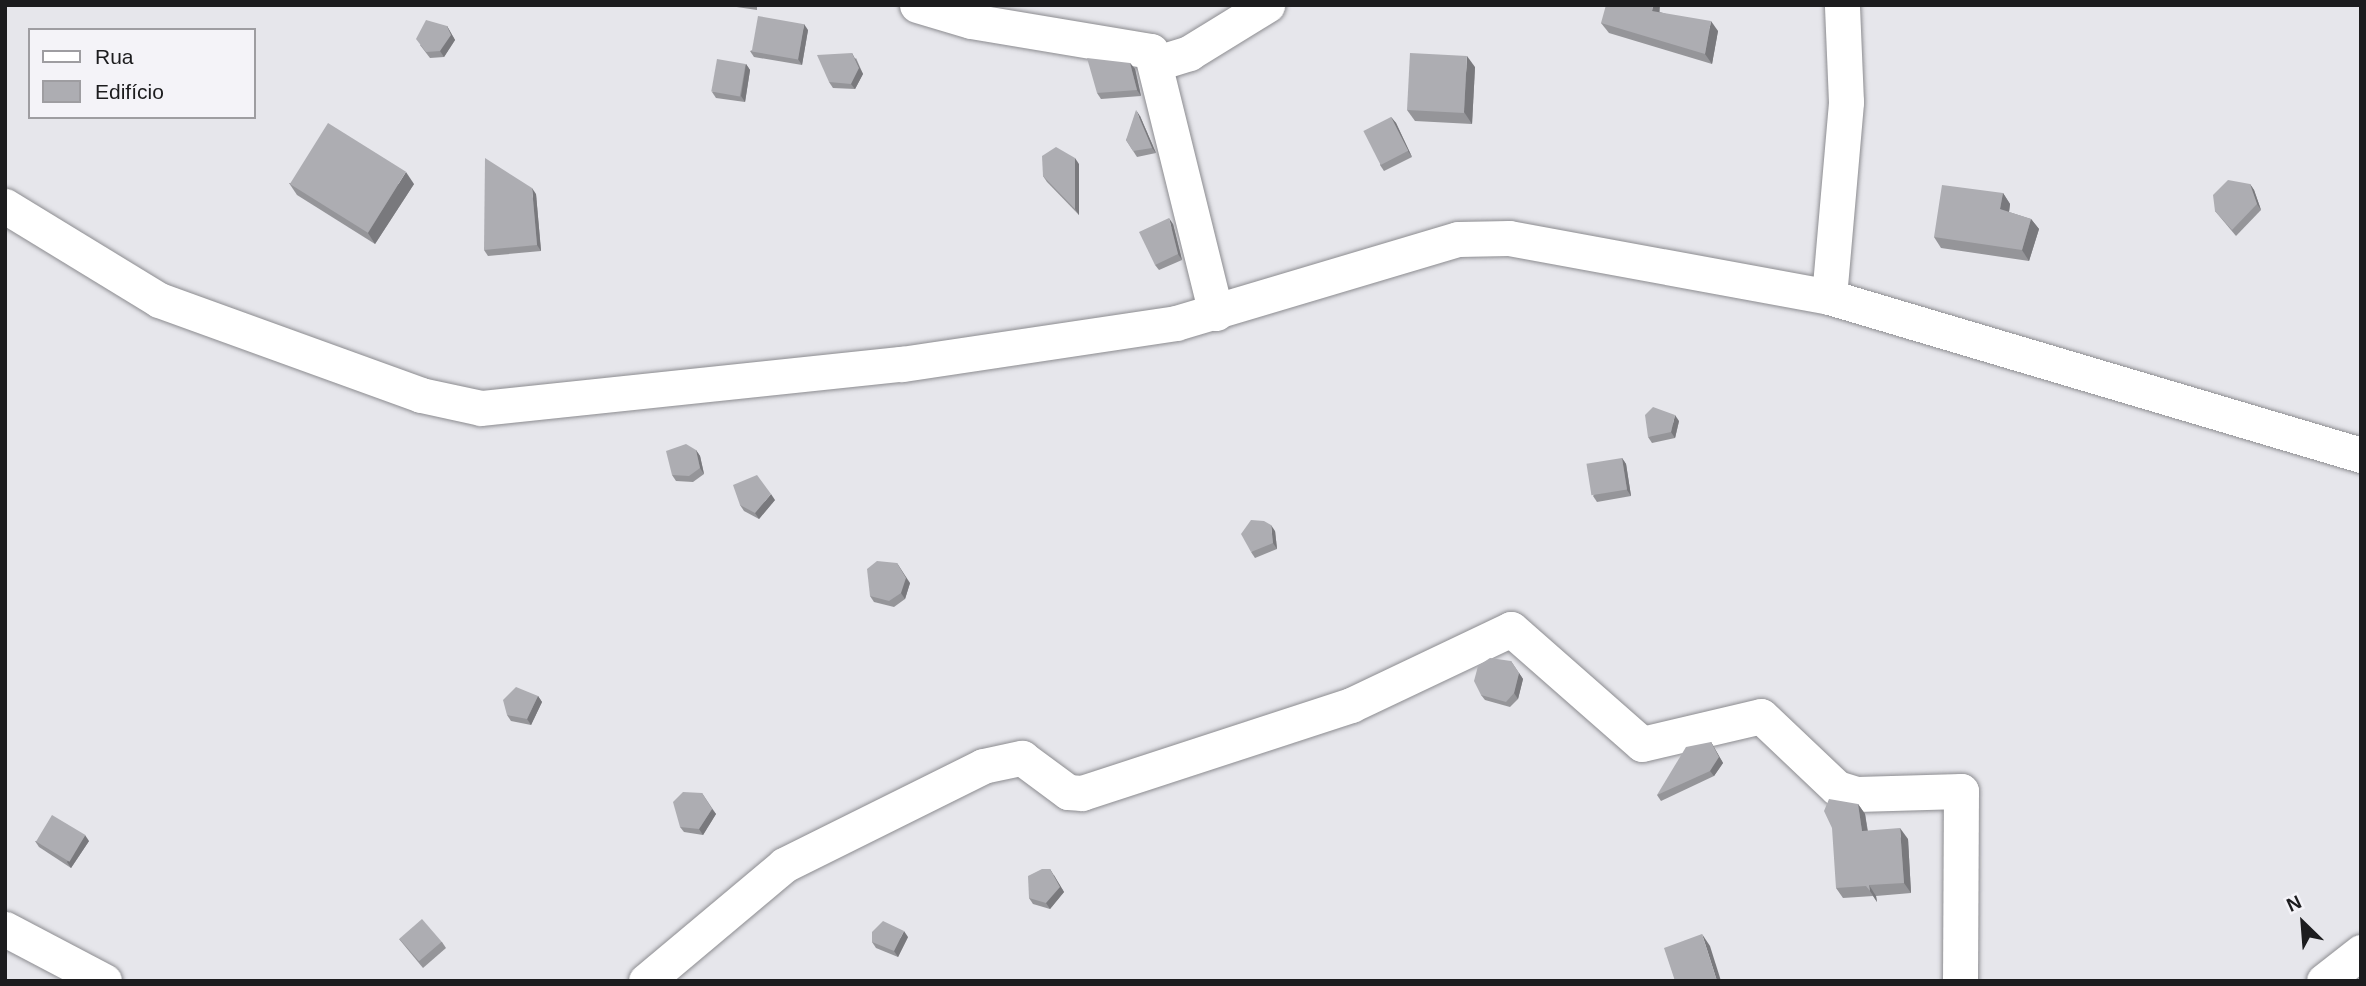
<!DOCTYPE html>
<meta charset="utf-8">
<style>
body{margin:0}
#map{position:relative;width:2366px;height:986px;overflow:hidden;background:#e6e6eb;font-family:Helvetica,sans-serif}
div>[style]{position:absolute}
.roads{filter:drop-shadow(0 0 2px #8c8c90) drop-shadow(0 0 2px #8c8c90)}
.street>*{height:35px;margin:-17.5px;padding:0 17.5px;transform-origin:17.5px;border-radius:17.5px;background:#fff}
.wall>*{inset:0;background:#959599}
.shaded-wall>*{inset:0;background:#79797d}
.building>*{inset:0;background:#adadb2;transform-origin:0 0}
span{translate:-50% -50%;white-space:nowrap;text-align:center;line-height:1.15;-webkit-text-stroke:5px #f4f3f8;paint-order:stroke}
.frame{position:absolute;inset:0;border:7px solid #1c1c1e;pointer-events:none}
.legend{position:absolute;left:28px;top:28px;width:228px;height:91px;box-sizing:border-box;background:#f4f3f8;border:2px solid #9e9da1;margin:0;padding:9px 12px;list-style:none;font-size:21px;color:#1c1c1e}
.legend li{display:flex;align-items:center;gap:14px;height:35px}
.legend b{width:35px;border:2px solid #9e9da1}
.north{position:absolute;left:2268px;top:888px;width:70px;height:70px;-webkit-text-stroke:5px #f4f3f8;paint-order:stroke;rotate:335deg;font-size:19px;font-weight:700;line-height:28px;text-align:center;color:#1c1c1e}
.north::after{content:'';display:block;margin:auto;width:24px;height:32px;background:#1c1c1e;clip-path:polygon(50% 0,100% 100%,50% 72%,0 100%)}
</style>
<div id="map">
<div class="roads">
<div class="street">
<div style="left:917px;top:5px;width:56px;rotate:16.5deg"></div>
<div style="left:971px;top:21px;width:182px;rotate:9.5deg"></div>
<div style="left:1151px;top:51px;width:270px;rotate:76.1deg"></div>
<div style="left:1157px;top:63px;width:34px;rotate:-17deg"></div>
<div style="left:1189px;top:53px;width:92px;rotate:-31.6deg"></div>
<div style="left:5px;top:206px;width:180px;rotate:31.4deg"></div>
<div style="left:159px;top:300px;width:279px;rotate:19.9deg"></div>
<div style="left:421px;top:395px;width:61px;rotate:12.2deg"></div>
<div style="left:481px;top:408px;width:423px;rotate:-6deg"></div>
<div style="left:902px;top:364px;width:277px;rotate:-8.5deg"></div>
<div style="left:1176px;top:323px;width:294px;rotate:-16.6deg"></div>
<div style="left:1458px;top:239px;width:51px;rotate:-1.1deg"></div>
<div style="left:1509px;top:238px;width:325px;rotate:10.4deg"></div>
<div style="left:1829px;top:297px;width:555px;rotate:16.54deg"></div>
<div style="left:1829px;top:297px;width:196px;rotate:-85deg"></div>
<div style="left:1846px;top:102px;width:97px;rotate:-92.4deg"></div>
<div style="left:5px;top:929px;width:112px;rotate:27.7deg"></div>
<div style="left:646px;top:981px;width:180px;rotate:-40deg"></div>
<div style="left:784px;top:865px;width:222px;rotate:-26.4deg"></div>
<div style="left:983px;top:766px;width:40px;rotate:-12deg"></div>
<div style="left:1022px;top:758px;width:57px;rotate:36.5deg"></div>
<div style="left:1068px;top:792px;width:14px;rotate:4deg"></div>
<div style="left:1082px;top:793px;width:283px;rotate:-18.1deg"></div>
<div style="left:1351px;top:705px;width:177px;rotate:-25.4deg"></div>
<div style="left:1511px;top:629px;width:174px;rotate:41.3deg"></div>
<div style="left:1642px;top:744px;width:122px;rotate:-13.2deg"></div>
<div style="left:1761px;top:716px;width:105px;rotate:43.5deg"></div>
<div style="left:1837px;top:788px;width:21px;rotate:17deg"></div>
<div style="left:1857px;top:794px;width:104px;rotate:-1.7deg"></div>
<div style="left:1961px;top:791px;width:190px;rotate:90.3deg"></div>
<div style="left:2324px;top:981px;width:47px;rotate:-38.1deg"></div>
</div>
</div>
<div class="wall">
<div style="clip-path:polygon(723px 5px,757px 5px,757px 10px)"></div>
<div style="clip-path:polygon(1660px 12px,1718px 31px,1712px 64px,1609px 33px,1601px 23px)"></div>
<div style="clip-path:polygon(447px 26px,455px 40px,444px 57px,430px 58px,420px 45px)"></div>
<div style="clip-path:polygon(808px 30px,802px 65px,754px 57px,750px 51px)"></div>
<div style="clip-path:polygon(856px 58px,863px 74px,855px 89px,833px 88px,829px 82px)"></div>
<div style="clip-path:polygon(1130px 63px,1135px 69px,1141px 96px,1101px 99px,1097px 93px)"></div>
<div style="clip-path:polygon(746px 64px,750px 70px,745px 102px,716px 98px,712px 92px)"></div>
<div style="clip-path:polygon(1475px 67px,1472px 124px,1415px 121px,1407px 110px)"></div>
<div style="clip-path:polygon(1140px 116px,1156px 153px,1137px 157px,1126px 140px)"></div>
<div style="clip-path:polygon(1391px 117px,1396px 123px,1412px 157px,1384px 171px,1380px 165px)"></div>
<div style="clip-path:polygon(1079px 164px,1079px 215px,1047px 182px,1043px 176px)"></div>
<div style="clip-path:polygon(289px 183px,414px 184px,375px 244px,297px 195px)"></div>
<div style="clip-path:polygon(2250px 184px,2254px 190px,2261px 210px,2236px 236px,2215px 211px)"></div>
<div style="clip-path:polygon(2003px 193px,2010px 204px,2009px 212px,2031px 219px,2039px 229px,2029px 261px,1941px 248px,1934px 237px)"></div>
<div style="clip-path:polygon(536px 194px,541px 251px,488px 256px,484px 250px)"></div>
<div style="clip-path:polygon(1173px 224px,1182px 260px,1159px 270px,1155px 265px)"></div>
<div style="clip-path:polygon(1679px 421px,1675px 438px,1652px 443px,1648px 437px)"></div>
<div style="clip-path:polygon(696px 450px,700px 456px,704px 474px,693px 482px,676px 481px,672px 475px)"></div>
<div style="clip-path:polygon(1622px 458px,1626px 464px,1631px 496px,1597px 502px,1593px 496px)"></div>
<div style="clip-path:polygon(775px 500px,759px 519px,744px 511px,740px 505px)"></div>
<div style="clip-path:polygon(1275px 531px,1277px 549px,1255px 558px,1251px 552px)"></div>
<div style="clip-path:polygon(910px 583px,905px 599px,894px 607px,874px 602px,870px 596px)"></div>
<div style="clip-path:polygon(1511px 661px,1523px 679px,1518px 699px,1510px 707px,1485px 700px,1481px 695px)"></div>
<div style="clip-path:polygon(538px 696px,542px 702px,531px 725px,511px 721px,507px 715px)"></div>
<div style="clip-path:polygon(1711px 742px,1723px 763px,1714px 776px,1661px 801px,1657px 795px)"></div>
<div style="clip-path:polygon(702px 793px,716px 814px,703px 835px,684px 832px,680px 827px)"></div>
<div style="clip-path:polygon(1858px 804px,1865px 814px,1868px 831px,1908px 839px,1911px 893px,1876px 896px,1877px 902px,1873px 896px,1843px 898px,1836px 888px)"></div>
<div style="clip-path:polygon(35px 841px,89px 841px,71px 868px,39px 847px)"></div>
<div style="clip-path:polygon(1054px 875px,1064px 892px,1050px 909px,1033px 904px,1029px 898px)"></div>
<div style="clip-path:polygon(908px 937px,898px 957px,876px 948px,872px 942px)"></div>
<div style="clip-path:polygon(399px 939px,442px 942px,446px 948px,423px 968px)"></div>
</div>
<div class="shaded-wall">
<div style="clip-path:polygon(1653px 5px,1660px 5px,1659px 21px,1652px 11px)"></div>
<div style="clip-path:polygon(1711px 21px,1718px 31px,1712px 64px,1705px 54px)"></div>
<div style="clip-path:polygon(804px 24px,808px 30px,802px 65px,798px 59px)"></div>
<div style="clip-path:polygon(447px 26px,455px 40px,444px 57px,440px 51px)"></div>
<div style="clip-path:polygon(852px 53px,863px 74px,855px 89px,851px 84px)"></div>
<div style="clip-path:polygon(1467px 56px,1475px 67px,1472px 124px,1464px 112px)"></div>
<div style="clip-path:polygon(1130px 63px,1135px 69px,1141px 96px,1137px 90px)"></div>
<div style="clip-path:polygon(746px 64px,750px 70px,745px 102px,741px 96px)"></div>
<div style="clip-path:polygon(1136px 110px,1140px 116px,1156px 153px,1152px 148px)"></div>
<div style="clip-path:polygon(1391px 117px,1396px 123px,1412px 157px,1408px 151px)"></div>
<div style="clip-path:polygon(1075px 158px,1079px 164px,1079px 215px,1075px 209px)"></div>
<div style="clip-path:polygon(406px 172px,414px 184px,375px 244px,368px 233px)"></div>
<div style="clip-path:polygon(2250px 184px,2254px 190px,2261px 210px,2257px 204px)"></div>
<div style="clip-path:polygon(532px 188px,536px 194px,541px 251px,537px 245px)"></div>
<div style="clip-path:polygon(2003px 193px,2010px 204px,2008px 220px,2000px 209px)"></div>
<div style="clip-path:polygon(1169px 218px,1173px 224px,1182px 260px,1178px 254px)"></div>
<div style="clip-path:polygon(2031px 219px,2039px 229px,2029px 261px,2022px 250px)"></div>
<div style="clip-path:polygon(1675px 415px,1679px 421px,1675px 438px,1671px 432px)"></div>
<div style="clip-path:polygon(696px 450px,700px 456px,704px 474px,700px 468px)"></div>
<div style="clip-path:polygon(1622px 458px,1626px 464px,1631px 496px,1627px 490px)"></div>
<div style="clip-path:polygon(771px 494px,775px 500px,759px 519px,755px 513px)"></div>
<div style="clip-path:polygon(1271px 525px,1275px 531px,1277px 549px,1273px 543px)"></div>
<div style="clip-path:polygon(897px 563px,910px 583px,905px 599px,901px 593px)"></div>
<div style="clip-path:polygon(1519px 673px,1523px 679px,1518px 699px,1514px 693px)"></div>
<div style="clip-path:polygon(538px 696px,542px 702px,531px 725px,527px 719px)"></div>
<div style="clip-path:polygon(1711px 742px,1723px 763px,1714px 776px,1710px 771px)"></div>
<div style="clip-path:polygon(1858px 804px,1865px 814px,1869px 842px,1862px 831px)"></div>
<div style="clip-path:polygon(712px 809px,716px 814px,703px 835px,699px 829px)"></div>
<div style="clip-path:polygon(1900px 828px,1908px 839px,1911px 893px,1904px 883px)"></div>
<div style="clip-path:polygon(85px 835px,89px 841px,71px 868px,67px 862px)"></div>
<div style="clip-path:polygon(1050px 869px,1064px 892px,1050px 909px,1046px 903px)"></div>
<div style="clip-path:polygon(1869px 885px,1876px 896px,1877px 902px,1870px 891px)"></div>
<div style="clip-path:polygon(904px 931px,908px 937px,898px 957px,894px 951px)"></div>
<div style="clip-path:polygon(1702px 934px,1710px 946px,1721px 981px,1717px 981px)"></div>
</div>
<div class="building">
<div style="clip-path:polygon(1606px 5px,1653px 5px,1652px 11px,1711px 21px,1705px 54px,1601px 23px)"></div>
<div style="left:758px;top:16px;width:47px;height:36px;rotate:10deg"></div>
<div style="clip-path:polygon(426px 20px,447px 26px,451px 35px,440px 51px,426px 52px,416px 39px)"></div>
<div style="clip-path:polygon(852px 53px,859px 68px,851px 84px,829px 82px,817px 55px)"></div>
<div style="left:1410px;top:53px;width:57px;height:57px;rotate:3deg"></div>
<div style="clip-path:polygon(1087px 58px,1130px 63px,1137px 90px,1097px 93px)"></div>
<div style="left:717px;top:59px;width:29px;height:33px;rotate:10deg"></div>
<div style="clip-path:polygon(1136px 110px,1152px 148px,1133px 151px,1126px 140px)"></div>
<div style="left:1391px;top:117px;width:38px;height:31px;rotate:63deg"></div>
<div style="left:328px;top:123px;width:92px;height:72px;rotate:32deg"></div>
<div style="clip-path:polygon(1056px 147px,1075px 158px,1075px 209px,1043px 176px,1042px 156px)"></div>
<div style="clip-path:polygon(485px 158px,532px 188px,537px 245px,484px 250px)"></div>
<div style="clip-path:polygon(2228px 180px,2250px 184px,2257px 204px,2232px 230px,2215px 211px,2213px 195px)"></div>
<div style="clip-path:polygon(1942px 185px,2003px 193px,2000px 209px,2031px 219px,2022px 250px,1934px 237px)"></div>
<div style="clip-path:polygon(1169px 218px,1178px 254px,1155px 265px,1139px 232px)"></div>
<div style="clip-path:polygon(1653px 407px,1675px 415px,1671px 432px,1648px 437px,1645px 415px)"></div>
<div style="clip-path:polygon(686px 444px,696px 450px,700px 468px,689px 476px,672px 475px,666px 451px)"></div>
<div style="left:1622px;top:458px;width:32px;height:36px;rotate:81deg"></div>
<div style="clip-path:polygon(757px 475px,771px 494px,755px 513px,740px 505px,733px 485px)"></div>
<div style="clip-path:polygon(1251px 520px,1264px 521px,1271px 525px,1273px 543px,1251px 552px,1241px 534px)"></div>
<div style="clip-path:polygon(877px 561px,897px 563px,906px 578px,901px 593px,889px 601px,870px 596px,867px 569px)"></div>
<div style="clip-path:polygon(1490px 658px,1511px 661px,1519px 673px,1514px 693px,1506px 702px,1481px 695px,1474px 681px,1478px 666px)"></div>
<div style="clip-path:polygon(516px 687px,538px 696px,527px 719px,507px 715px,503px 700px)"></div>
<div style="clip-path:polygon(1711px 742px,1719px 757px,1710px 771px,1657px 795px,1686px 747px)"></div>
<div style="clip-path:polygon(683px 792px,702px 793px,712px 809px,699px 829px,680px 827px,673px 802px)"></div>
<div style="clip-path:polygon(1829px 799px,1858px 804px,1862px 831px,1900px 828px,1904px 883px,1869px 885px,1870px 891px,1866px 886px,1836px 888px,1832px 828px,1824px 811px)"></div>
<div style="left:52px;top:815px;width:39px;height:31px;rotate:31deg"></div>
<div style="clip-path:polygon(1042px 869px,1050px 869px,1060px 887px,1046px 903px,1029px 898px,1028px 876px)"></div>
<div style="left:422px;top:919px;width:30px;height:30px;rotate:49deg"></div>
<div style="clip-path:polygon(883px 921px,904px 931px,894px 951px,872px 942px,872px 932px)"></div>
<div style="clip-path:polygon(1702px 934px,1717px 981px,1675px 981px,1664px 948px)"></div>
</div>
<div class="frame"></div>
<ul class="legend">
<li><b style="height:9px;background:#fff"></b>Rua</li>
<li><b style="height:19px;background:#adadb2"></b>Edifício</li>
</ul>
<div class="north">N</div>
</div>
